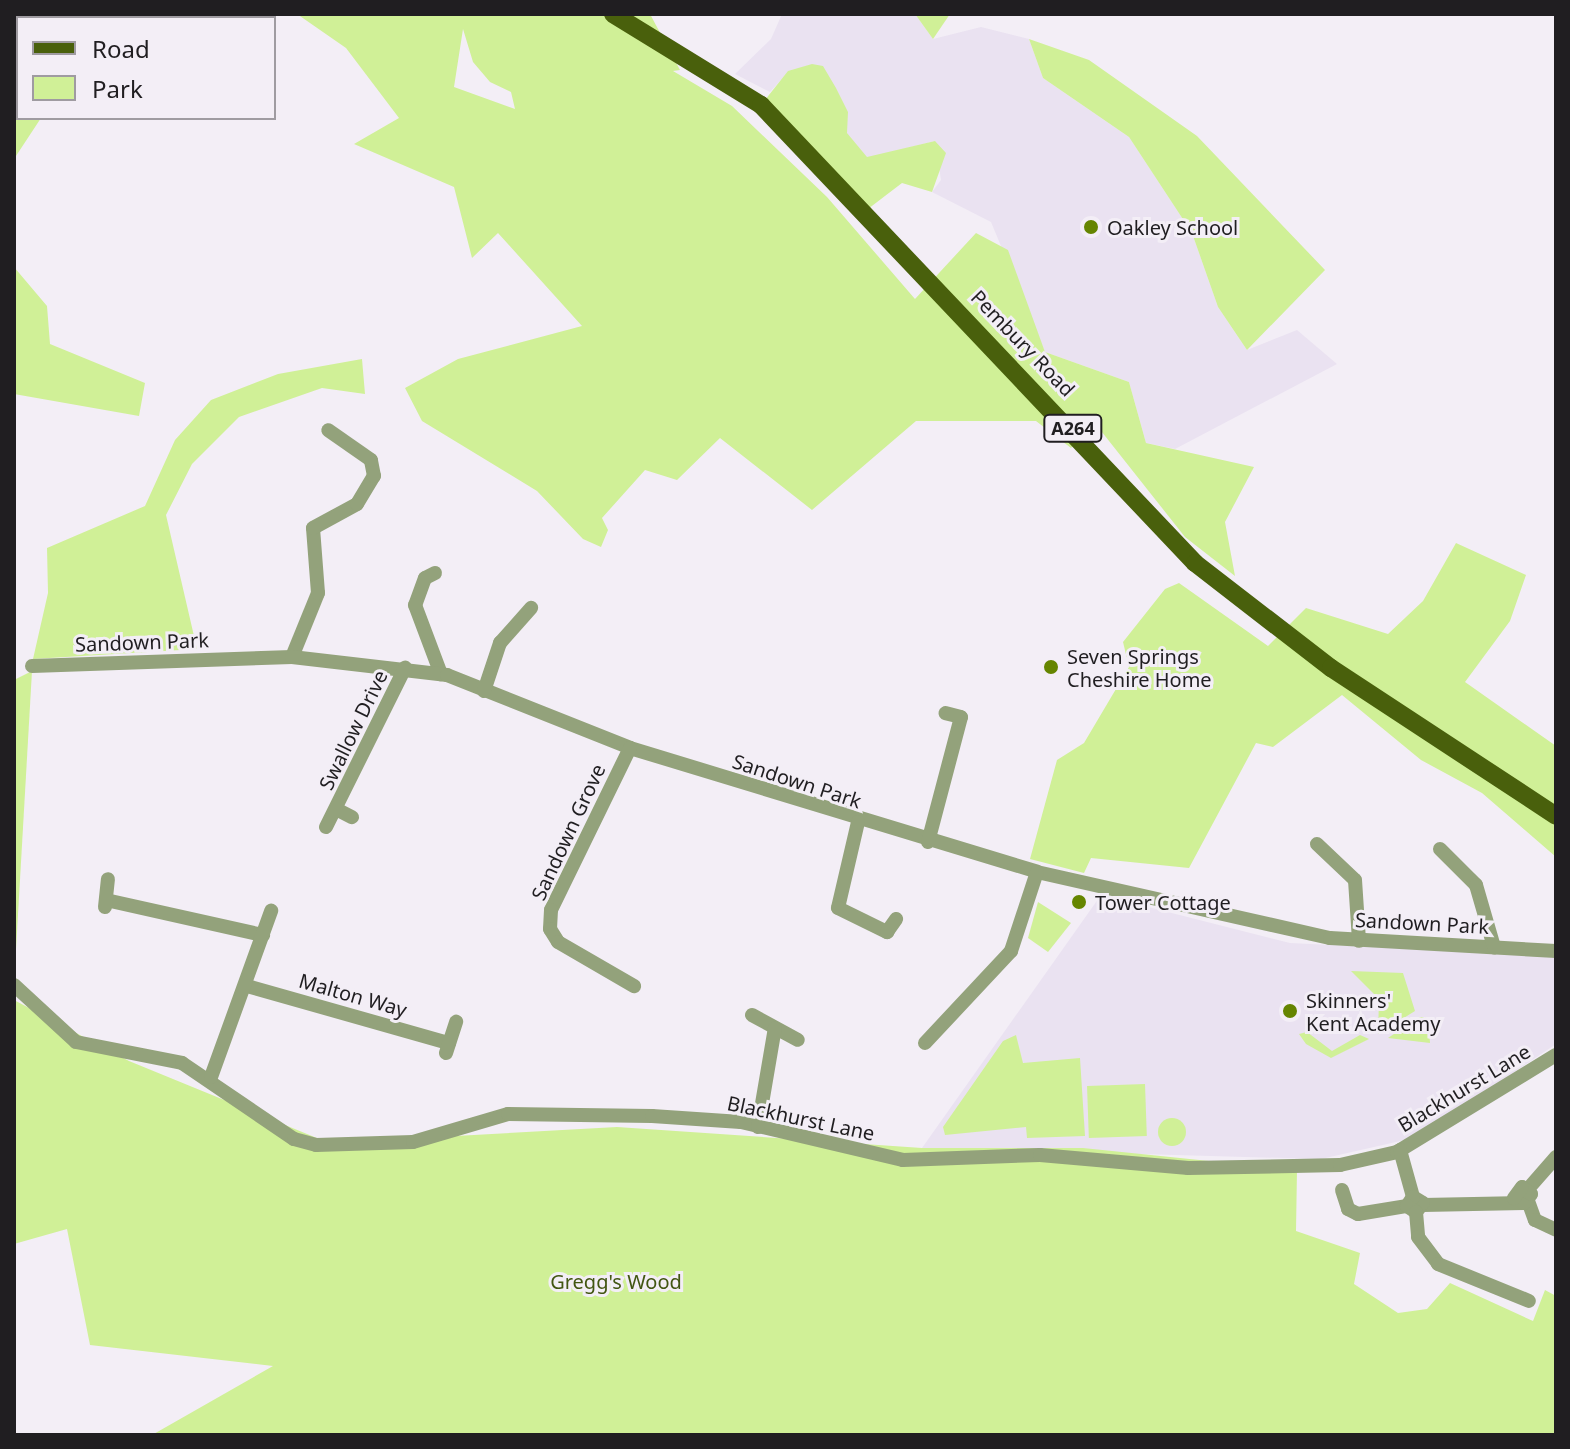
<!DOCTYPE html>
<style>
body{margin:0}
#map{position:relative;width:1570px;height:1449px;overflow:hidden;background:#f3eef6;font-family:"Noto Sans",sans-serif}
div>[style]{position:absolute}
.built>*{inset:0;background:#eae2f1}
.green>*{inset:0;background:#d0f097;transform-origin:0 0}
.round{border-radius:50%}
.minor>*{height:14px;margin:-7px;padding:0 7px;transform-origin:7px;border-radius:7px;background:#93a27b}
.major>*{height:18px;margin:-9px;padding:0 9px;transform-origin:9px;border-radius:9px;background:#49600c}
.dots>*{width:22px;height:22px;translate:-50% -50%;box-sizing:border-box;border:4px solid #f3eef6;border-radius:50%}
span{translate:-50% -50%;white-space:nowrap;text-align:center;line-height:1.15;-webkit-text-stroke:6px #f3eef6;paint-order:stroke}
.shield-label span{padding:2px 6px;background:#f3eef6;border:2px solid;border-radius:6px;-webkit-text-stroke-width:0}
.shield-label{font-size:18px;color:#201e21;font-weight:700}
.poi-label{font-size:20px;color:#201e21}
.left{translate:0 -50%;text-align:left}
.street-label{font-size:20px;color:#201e21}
.park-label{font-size:20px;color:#425612}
.frame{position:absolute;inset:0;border:16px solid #201e21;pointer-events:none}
.legend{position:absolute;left:16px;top:16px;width:260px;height:104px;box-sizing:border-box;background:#f3eef6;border:2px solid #9f9ba1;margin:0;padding:10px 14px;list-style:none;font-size:24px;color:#201e21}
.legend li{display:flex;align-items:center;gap:16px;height:40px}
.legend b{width:40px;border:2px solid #9f9ba1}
</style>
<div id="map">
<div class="built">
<div style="clip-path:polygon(782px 14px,915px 14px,933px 39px,981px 27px,1029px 39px,1043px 78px,1129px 137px,1192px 233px,1218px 307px,1247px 350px,1297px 330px,1337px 364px,1175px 449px,1146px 443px,1129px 382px,1045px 352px,991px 222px,932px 192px,941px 180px,935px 141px,867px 158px,789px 71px,770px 92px,735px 74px,771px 39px)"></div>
<div style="clip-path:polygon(1101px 895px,1290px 943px,1556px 956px,1556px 1044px,1418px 1137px,1321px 1159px,922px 1148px)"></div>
</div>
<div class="green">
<div style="clip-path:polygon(evenodd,297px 14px,650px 14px,680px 70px,673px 71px,732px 106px,827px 197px,915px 299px,976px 233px,1008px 250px,1045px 352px,1129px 382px,1146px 443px,1254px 467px,1225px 522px,1235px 576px,1185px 537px,1094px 422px,1071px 448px,1036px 421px,916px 421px,812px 510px,720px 438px,677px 480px,645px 470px,602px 518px,608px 530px,601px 547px,583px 539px,537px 491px,422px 421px,405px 388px,458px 359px,582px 326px,498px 233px,472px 258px,454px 187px,354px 144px,399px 118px,346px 48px,297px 14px,463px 29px,473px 62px,490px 82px,511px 92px,515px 109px,454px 87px,463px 29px)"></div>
<div style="clip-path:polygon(915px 14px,950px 14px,933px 39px)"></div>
<div style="clip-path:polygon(18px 30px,18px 118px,41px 118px,14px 159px)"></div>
<div style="clip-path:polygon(1029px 39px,1089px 60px,1197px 136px,1325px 270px,1247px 350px,1218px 307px,1192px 233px,1129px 137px,1043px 78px)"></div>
<div style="clip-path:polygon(812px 64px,823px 66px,836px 88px,848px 112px,847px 133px,867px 157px,935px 141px,946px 153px,932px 192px,902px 183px,864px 212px,761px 105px,788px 71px)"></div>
<div style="clip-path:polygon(14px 267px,47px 306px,50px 344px,145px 383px,139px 416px,14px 394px)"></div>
<div style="clip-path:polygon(362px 359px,365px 394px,322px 388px,239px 417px,192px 464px,166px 515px,197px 649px,33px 659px,48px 593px,47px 548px,145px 506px,175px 440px,211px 400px,278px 374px)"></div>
<div style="clip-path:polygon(1456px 543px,1526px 575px,1510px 621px,1465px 682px,1556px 746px,1556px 857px,1482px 793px,1421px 760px,1342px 695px,1273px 747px,1256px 743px,1189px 868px,1091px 858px,1084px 873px,1030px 859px,1057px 760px,1084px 743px,1129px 667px,1123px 642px,1165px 589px,1179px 583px,1268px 646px,1306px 608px,1388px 634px,1423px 601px)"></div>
<div style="clip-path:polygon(32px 671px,14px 984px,14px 680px)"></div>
<div style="clip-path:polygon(1038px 902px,1071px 923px,1048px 952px,1028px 938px)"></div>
<div style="clip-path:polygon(1351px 971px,1403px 973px,1415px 1011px,1378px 1034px,1379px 999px)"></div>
<div style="clip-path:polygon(14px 1000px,129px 1061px,329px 1143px,617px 1127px,922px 1148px,1083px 1148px,1297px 1170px,1296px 1231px,1360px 1253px,1354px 1284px,1398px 1313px,1427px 1309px,1450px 1283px,1533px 1321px,1545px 1290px,1556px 1296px,1556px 1435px,152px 1435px,273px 1366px,90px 1345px,67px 1229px,14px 1244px)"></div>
<div style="clip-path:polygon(1419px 1017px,1428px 1017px,1430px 1043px,1388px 1038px)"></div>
<div style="clip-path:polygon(1307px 1032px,1332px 1051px,1360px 1035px,1369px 1039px,1331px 1058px,1306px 1044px,1299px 1034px)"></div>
<div style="clip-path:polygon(1016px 1035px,1023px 1063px,1080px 1058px,1085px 1136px,1027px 1138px,1026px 1127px,945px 1135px,943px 1127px,1003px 1041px)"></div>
<div style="left:1145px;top:1084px;width:52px;height:58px;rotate:88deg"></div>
<div class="round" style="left:1158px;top:1118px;width:28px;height:28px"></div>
</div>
<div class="minor">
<div style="left:435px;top:573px;width:11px;rotate:153deg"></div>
<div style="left:425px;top:578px;width:29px;rotate:110deg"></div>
<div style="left:415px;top:605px;width:74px;rotate:69.4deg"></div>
<div style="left:292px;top:657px;width:69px;rotate:-67.9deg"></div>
<div style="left:318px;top:593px;width:65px;rotate:-94.4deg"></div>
<div style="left:313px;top:528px;width:50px;rotate:-28.6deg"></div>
<div style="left:357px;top:504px;width:33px;rotate:-59deg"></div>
<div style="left:374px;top:476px;width:16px;rotate:-101deg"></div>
<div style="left:371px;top:460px;width:52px;rotate:-145.1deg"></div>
<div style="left:32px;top:666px;width:260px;rotate:-2deg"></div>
<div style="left:292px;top:657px;width:156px;rotate:6.6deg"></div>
<div style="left:447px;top:675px;width:197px;rotate:21.7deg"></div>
<div style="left:630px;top:748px;width:425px;rotate:16.9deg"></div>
<div style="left:1037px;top:872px;width:300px;rotate:12.7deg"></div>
<div style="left:1330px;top:938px;width:226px;rotate:3.3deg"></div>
<div style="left:484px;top:691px;width:51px;rotate:-71.6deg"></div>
<div style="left:500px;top:643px;width:47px;rotate:-48.5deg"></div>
<div style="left:630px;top:748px;width:180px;rotate:116deg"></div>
<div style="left:551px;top:910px;width:19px;rotate:93deg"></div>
<div style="left:550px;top:929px;width:15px;rotate:58deg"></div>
<div style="left:558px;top:942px;width:88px;rotate:30.1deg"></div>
<div style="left:336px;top:809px;width:18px;rotate:27deg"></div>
<div style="left:858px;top:822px;width:88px;rotate:103.1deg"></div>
<div style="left:838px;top:908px;width:55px;rotate:26.1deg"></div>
<div style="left:887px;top:932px;width:16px;rotate:-55deg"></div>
<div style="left:326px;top:827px;width:178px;rotate:-63.6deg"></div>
<div style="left:928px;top:842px;width:129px;rotate:-75.2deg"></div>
<div style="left:961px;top:717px;width:16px;rotate:-166deg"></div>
<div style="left:1317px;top:844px;width:52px;rotate:43.5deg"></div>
<div style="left:1355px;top:880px;width:61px;rotate:86.2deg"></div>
<div style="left:1440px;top:849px;width:51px;rotate:45deg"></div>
<div style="left:1476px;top:885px;width:65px;rotate:73.8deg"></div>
<div style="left:106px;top:900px;width:161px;rotate:12.6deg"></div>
<div style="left:105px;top:907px;width:28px;rotate:-84deg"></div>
<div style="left:14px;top:985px;width:84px;rotate:42.6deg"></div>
<div style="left:76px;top:1042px;width:108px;rotate:11.2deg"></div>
<div style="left:182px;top:1063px;width:135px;rotate:34.2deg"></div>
<div style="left:294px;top:1139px;width:23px;rotate:15deg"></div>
<div style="left:316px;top:1145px;width:97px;rotate:-1.8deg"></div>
<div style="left:413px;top:1142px;width:99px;rotate:-16.4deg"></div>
<div style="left:508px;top:1114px;width:144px;rotate:0.8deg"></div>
<div style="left:652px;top:1116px;width:89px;rotate:3.9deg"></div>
<div style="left:741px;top:1122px;width:166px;rotate:13.2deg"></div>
<div style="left:903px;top:1160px;width:137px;rotate:-2.1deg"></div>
<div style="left:1040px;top:1155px;width:149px;rotate:5deg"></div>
<div style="left:1188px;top:1168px;width:152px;rotate:-1.1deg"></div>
<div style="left:1340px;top:1165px;width:58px;rotate:-12.8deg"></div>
<div style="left:1397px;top:1152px;width:186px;rotate:-31.4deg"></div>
<div style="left:247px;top:986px;width:210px;rotate:15.8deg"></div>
<div style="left:752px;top:1015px;width:52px;rotate:28.5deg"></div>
<div style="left:925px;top:1043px;width:126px;rotate:-46.9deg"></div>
<div style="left:1011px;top:951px;width:83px;rotate:-71.8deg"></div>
<div style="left:446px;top:1053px;width:33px;rotate:-72deg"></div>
<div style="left:211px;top:1077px;width:177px;rotate:-70.1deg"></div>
<div style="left:758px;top:1127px;width:100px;rotate:-80.3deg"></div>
<div style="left:1400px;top:1150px;width:49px;rotate:74.5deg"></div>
<div style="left:1528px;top:1189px;width:43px;rotate:-48.8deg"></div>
<div style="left:1342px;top:1190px;width:20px;rotate:72deg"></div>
<div style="left:1348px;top:1209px;width:11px;rotate:27deg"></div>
<div style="left:1358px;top:1214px;width:50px;rotate:-9.3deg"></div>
<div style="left:1528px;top:1201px;width:20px;rotate:70deg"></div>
<div style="left:1535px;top:1220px;width:23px;rotate:25deg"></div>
<div style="left:1423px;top:1205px;width:101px;rotate:-1.1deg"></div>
<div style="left:1524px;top:1203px;width:11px;rotate:-52deg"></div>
<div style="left:1531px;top:1194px;width:11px;rotate:-142deg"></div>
<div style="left:1522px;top:1187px;width:14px;rotate:126deg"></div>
<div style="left:1416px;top:1212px;width:11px;rotate:-52deg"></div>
<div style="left:1423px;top:1203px;width:12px;rotate:-149deg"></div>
<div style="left:1413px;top:1197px;width:11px;rotate:124deg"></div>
<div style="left:1407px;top:1206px;width:11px;rotate:34deg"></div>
<div style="left:1416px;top:1212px;width:25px;rotate:85deg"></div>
<div style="left:1418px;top:1237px;width:34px;rotate:53deg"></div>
<div style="left:1438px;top:1264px;width:98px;rotate:22.1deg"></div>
</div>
<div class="major">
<div style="left:613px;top:14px;width:174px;rotate:31.6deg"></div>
<div style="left:761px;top:105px;width:631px;rotate:46.54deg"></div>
<div style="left:1195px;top:563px;width:172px;rotate:37.7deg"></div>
<div style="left:1331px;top:668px;width:269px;rotate:33.3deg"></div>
</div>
<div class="dots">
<div style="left:1091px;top:227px;background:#658500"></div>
<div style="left:1051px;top:667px;background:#658500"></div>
<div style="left:1079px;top:902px;background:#658500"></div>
<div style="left:1290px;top:1011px;background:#658500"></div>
</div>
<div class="shield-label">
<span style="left:1073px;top:428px">A264</span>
</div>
<div class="poi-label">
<span class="left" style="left:1107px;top:227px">Oakley School</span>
<span class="left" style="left:1067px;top:668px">Seven Springs<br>Cheshire Home</span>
<span class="left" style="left:1095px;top:902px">Tower Cottage</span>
<span class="left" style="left:1306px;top:1012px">Skinners'<br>Kent Academy</span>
</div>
<div class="street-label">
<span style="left:1023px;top:343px;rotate:46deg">Pembury Road</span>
<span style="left:142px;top:642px;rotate:-2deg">Sandown Park</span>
<span style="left:353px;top:730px;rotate:-64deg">Swallow Drive</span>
<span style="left:797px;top:781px;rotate:18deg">Sandown Park</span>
<span style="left:568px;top:832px;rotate:-65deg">Sandown Grove</span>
<span style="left:1422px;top:923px;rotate:3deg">Sandown Park</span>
<span style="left:353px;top:995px;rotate:16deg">Malton Way</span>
<span style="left:1464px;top:1088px;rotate:-31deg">Blackhurst Lane</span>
<span style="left:801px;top:1118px;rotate:12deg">Blackhurst Lane</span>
</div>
<div class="park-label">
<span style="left:616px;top:1281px">Gregg's Wood</span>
</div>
<div class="frame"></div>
<ul class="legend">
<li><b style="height:10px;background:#49600c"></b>Road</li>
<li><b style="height:22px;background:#d0f097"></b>Park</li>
</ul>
</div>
